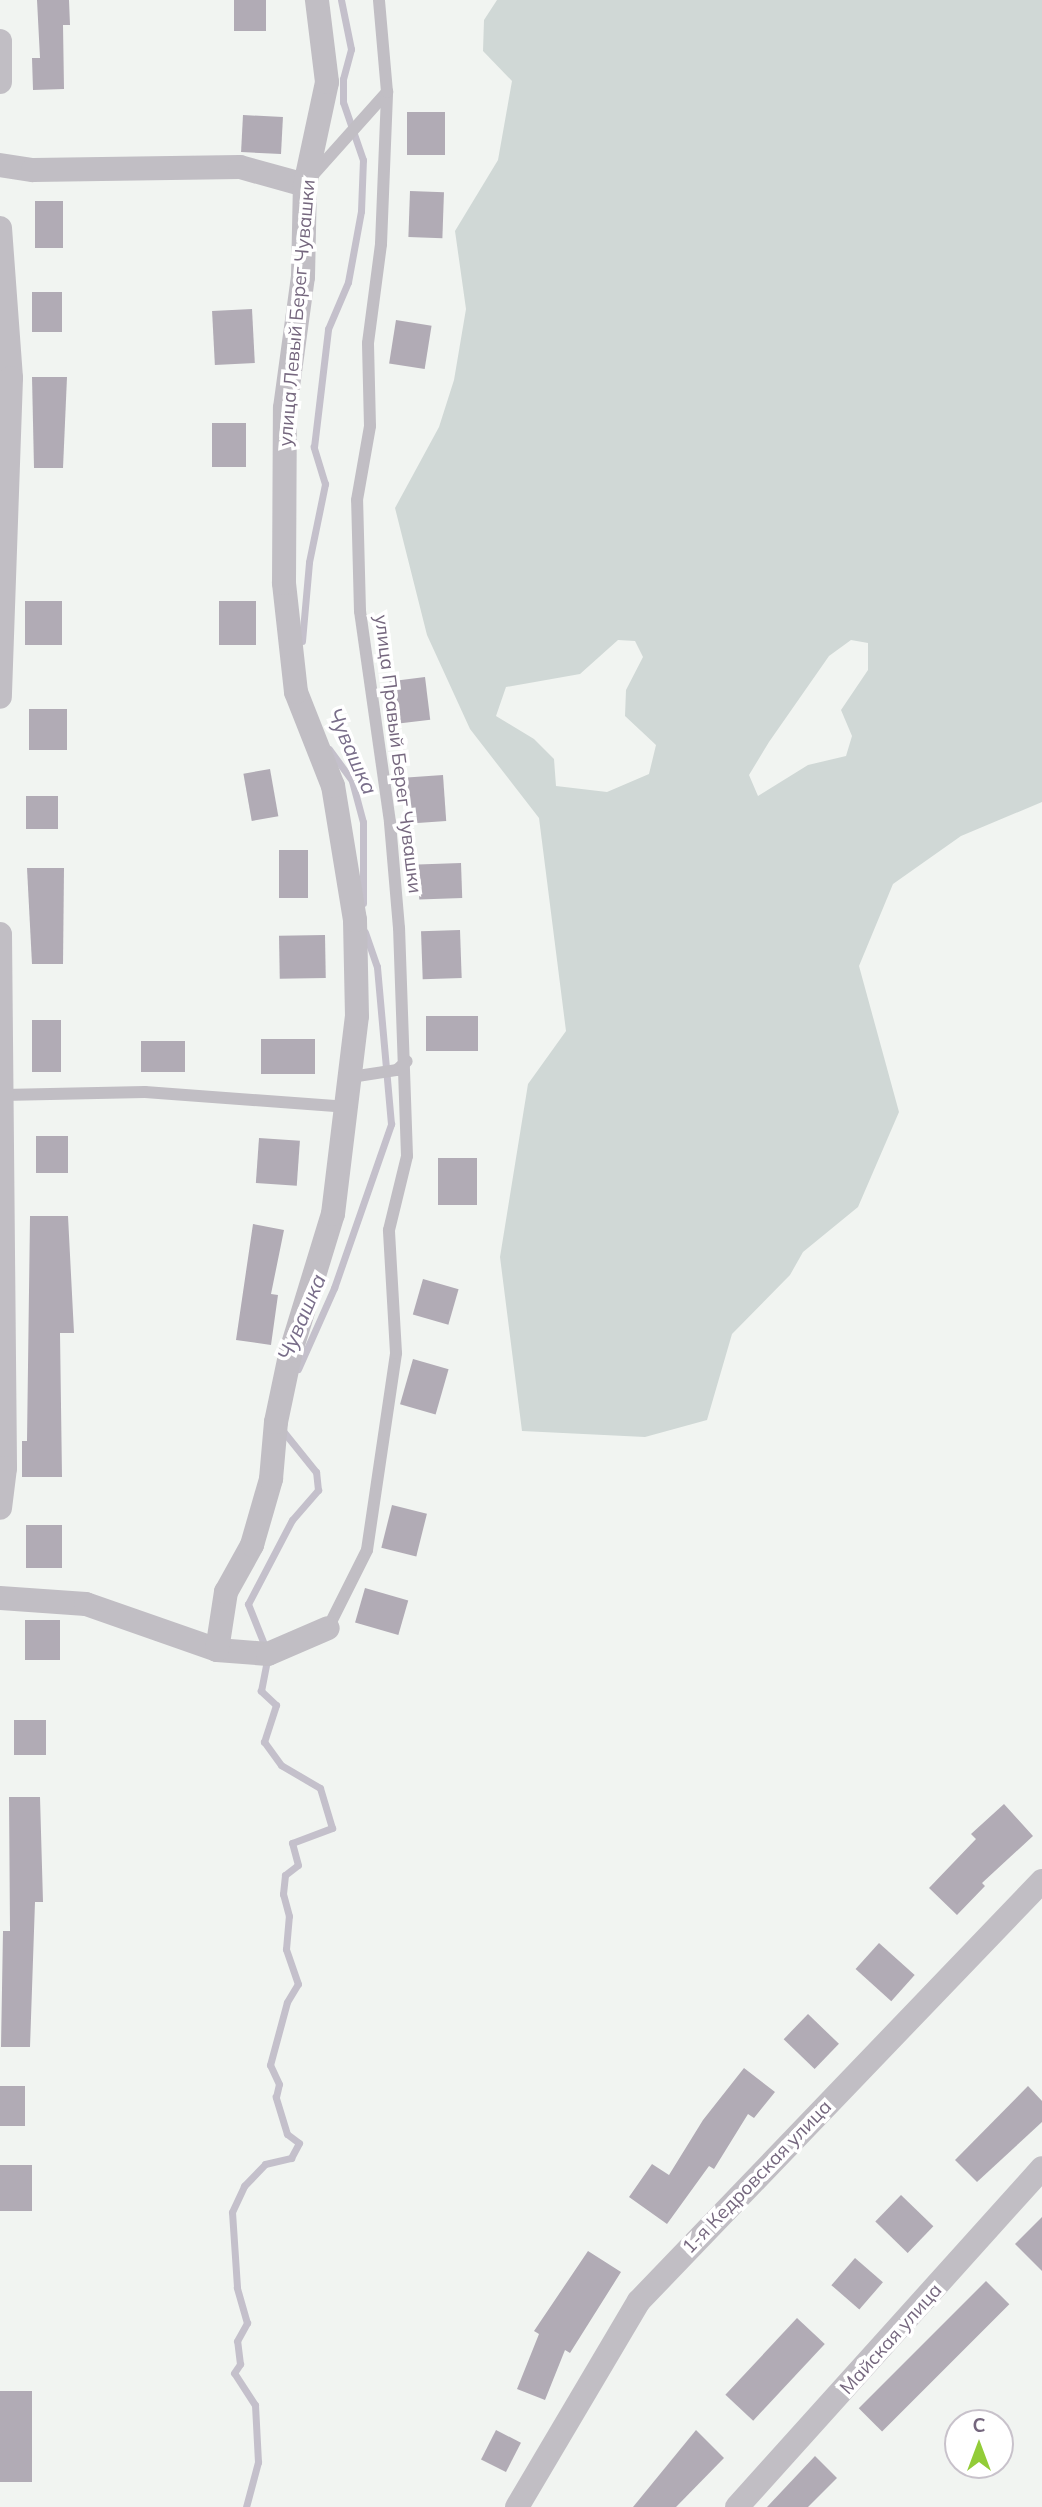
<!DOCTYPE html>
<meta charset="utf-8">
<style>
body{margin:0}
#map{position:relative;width:1042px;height:2507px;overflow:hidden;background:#f1f4f1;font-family:Mulish,sans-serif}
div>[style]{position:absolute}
.green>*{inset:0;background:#d0d8d6}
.stream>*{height:7px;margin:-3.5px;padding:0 3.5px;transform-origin:3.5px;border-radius:3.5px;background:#c4c0cb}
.building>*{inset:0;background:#b1abb5;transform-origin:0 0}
.lane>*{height:12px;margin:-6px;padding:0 6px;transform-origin:6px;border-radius:6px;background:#c1bec4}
.street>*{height:24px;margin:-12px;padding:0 12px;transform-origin:12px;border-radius:12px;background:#c1bec4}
span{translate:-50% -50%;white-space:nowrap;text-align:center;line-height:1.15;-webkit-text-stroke:7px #fff;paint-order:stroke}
.street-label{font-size:19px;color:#75677e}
.water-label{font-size:21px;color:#786d89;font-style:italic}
.north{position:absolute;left:944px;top:2409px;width:70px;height:70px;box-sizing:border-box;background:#fff;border:2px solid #c8c2cb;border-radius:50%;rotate:0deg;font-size:19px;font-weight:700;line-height:28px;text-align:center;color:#75677e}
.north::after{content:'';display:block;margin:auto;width:24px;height:32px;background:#92cc38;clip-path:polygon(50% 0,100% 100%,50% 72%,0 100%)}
</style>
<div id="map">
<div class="green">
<div style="clip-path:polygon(evenodd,497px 0,1042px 0,1042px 802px,961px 836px,893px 884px,859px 966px,899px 1112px,858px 1207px,803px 1252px,790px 1275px,732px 1334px,707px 1420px,645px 1437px,522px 1431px,500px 1257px,528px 1084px,566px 1031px,539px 818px,470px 729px,427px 635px,395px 508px,439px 427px,454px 380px,466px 309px,455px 231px,498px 160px,512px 81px,483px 51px,484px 20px,497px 0,618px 640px,635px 641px,643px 657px,626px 690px,625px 716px,656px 745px,649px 774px,607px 792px,556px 786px,554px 759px,534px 739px,496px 716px,506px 687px,580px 674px,618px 640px,497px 0,851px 640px,868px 643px,868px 670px,841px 710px,852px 736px,846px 756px,808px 765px,758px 796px,749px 775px,769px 742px,829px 656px,851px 640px)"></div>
</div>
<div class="stream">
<div style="left:302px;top:641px;width:79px;rotate:-84.9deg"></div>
<div style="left:309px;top:562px;width:80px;rotate:-78.4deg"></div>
<div style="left:325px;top:484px;width:39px;rotate:-107deg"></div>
<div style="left:314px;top:447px;width:119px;rotate:-83.2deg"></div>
<div style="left:328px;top:329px;width:51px;rotate:-66.9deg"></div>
<div style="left:348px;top:282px;width:72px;rotate:-79.6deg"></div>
<div style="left:361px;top:211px;width:51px;rotate:-87.8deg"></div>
<div style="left:363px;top:160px;width:61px;rotate:-109deg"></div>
<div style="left:343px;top:102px;width:23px;rotate:-90deg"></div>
<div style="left:343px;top:79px;width:31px;rotate:-75deg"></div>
<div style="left:351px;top:49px;width:50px;rotate:-101.5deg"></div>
<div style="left:329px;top:749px;width:39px;rotate:54deg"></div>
<div style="left:352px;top:781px;width:42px;rotate:75deg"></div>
<div style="left:363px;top:822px;width:81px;rotate:90deg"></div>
<div style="left:298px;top:1369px;width:89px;rotate:-66deg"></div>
<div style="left:334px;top:1288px;width:174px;rotate:-70.8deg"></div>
<div style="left:391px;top:1124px;width:158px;rotate:-95.1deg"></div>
<div style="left:377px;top:967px;width:37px;rotate:-109deg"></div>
<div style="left:246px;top:2507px;width:47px;rotate:-75.1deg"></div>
<div style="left:258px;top:2462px;width:57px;rotate:-93deg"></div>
<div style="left:255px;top:2405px;width:38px;rotate:-123deg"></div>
<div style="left:234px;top:2373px;width:11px;rotate:-56deg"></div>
<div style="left:240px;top:2364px;width:23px;rotate:-97deg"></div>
<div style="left:237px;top:2341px;width:21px;rotate:-61deg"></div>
<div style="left:247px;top:2323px;width:37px;rotate:-106deg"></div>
<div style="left:237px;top:2287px;width:75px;rotate:-93.8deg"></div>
<div style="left:232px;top:2212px;width:29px;rotate:-65deg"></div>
<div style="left:244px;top:2186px;width:30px;rotate:-46deg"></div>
<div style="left:265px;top:2164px;width:27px;rotate:-13deg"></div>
<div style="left:291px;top:2158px;width:17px;rotate:-62deg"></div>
<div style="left:299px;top:2143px;width:15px;rotate:-143deg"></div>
<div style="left:287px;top:2134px;width:39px;rotate:-107deg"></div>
<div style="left:276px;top:2097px;width:13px;rotate:-77deg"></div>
<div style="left:279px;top:2084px;width:21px;rotate:-115deg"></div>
<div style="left:270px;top:2065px;width:65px;rotate:-74.9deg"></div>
<div style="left:287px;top:2002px;width:21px;rotate:-59deg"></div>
<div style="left:298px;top:1984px;width:37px;rotate:-109deg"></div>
<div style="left:286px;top:1949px;width:33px;rotate:-85deg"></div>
<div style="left:289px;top:1916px;width:23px;rotate:-105deg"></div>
<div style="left:283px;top:1894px;width:19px;rotate:-84deg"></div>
<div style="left:285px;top:1875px;width:16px;rotate:-38deg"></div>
<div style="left:298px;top:1865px;width:23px;rotate:-105deg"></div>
<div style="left:292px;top:1843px;width:43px;rotate:-20.6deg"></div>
<div style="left:332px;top:1828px;width:42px;rotate:-106.7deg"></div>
<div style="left:320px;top:1788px;width:45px;rotate:-149.5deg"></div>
<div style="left:281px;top:1765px;width:29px;rotate:-126deg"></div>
<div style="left:264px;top:1742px;width:39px;rotate:-72deg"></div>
<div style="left:276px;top:1705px;width:21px;rotate:-137deg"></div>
<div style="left:261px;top:1691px;width:38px;rotate:-79deg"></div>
<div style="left:268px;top:1654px;width:54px;rotate:-111.8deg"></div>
<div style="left:248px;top:1604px;width:95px;rotate:-62.4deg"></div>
<div style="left:292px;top:1520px;width:40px;rotate:-49deg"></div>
<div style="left:318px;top:1490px;width:18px;rotate:-96deg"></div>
<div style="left:316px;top:1472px;width:53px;rotate:-128.8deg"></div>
</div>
<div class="building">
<div style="clip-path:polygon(37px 0,69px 0,70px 25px,63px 25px,64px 89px,33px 90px,32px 58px,40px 58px)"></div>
<div style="left:234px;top:0;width:32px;height:31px"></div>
<div style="left:407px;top:112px;width:38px;height:43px"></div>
<div style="left:243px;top:115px;width:40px;height:37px;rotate:3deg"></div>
<div style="left:410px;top:191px;width:34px;height:46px;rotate:2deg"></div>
<div style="left:35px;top:201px;width:28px;height:47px"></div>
<div style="left:32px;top:292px;width:30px;height:40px"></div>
<div style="left:252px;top:309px;width:54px;height:40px;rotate:87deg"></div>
<div style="left:396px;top:320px;width:36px;height:44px;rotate:9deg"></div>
<div style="clip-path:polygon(32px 377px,67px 377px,63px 468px,34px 468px)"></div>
<div style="left:212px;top:423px;width:34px;height:44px"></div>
<div style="left:25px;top:601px;width:37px;height:44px"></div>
<div style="left:219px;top:601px;width:37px;height:44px"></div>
<div style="left:425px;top:677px;width:43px;height:36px;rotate:83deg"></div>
<div style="left:29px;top:709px;width:38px;height:41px"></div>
<div style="left:270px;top:769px;width:48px;height:27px;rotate:80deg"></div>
<div style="left:443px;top:775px;width:46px;height:36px;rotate:86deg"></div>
<div style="left:26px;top:796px;width:32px;height:33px"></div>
<div style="left:279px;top:850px;width:29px;height:48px"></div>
<div style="left:461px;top:863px;width:35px;height:43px;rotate:88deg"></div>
<div style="clip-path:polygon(27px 868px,64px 868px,63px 964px,32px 964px)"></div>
<div style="left:460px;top:930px;width:48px;height:39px;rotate:88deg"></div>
<div style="left:325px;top:935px;width:43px;height:46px;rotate:89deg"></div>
<div style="left:426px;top:1016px;width:52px;height:35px"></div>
<div style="left:32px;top:1020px;width:29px;height:52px"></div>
<div style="left:261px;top:1039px;width:54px;height:35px"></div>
<div style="left:141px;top:1041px;width:44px;height:31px"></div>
<div style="left:36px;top:1136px;width:32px;height:37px"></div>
<div style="left:259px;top:1138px;width:41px;height:45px;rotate:4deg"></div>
<div style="left:438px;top:1158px;width:39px;height:47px"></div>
<div style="clip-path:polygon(30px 1216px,68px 1216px,74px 1333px,60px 1333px,62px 1477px,22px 1477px,22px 1441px,27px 1441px)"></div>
<div style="clip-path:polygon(253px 1224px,284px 1230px,271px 1294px,278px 1295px,271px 1345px,236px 1340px)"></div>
<div style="left:423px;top:1279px;width:37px;height:37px;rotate:16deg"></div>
<div style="left:413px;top:1359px;width:37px;height:47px;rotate:16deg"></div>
<div style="left:392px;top:1505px;width:36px;height:44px;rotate:14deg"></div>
<div style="left:26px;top:1525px;width:36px;height:43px"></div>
<div style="left:365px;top:1588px;width:45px;height:36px;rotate:16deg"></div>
<div style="left:25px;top:1620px;width:35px;height:40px"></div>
<div style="left:14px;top:1720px;width:32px;height:35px"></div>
<div style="clip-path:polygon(9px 1797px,40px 1797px,43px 1902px,35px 1902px,30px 2047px,1px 2047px,3px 1931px,10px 1931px)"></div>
<div style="clip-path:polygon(1004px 1804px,1033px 1836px,982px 1883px,985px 1886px,957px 1915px,929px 1888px,976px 1839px,971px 1834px)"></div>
<div style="left:879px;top:1943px;width:48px;height:35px;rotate:42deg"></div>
<div style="left:808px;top:2014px;width:43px;height:35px;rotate:44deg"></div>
<div style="clip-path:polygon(744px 2068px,775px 2092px,754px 2118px,748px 2114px,714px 2169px,709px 2166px,667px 2224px,629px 2197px,652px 2164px,669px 2175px,703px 2120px)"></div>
<div style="left:0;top:2086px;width:25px;height:40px"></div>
<div style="clip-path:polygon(1028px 2086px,1042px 2101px,1042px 2122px,977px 2182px,955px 2160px)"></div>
<div style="left:0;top:2165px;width:32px;height:46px"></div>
<div style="left:901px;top:2195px;width:45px;height:37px;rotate:44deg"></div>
<div style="clip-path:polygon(1042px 2217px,1042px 2271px,1015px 2244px)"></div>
<div style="clip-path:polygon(588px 2251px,621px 2272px,570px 2353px,565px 2350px,545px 2400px,517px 2389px,539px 2334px,534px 2331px)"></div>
<div style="left:855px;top:2258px;width:37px;height:36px;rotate:41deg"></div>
<div style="left:986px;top:2281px;width:33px;height:180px;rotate:45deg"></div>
<div style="left:797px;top:2318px;width:38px;height:105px;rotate:43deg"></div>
<div style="left:0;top:2391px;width:32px;height:91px"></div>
<div style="left:496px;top:2430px;width:28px;height:33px;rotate:27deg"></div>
<div style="clip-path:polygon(696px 2430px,724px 2458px,676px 2507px,633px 2507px)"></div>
<div style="clip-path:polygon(815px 2456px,837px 2478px,808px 2507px,767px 2507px)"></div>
</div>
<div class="lane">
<div style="left:312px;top:176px;width:113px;rotate:-48.2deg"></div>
<div style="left:351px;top:1077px;width:47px;rotate:-8.7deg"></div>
<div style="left:397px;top:1070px;width:13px;rotate:-42deg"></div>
<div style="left:3px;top:1095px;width:142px;rotate:-1.2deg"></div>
<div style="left:145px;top:1092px;width:204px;rotate:4.2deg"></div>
<div style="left:328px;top:1628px;width:87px;rotate:-63.4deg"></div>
<div style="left:367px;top:1550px;width:199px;rotate:-81.6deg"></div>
<div style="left:396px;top:1353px;width:123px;rotate:-93.3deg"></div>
<div style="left:389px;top:1230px;width:76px;rotate:-76.3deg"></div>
<div style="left:407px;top:1156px;width:228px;rotate:-92deg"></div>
<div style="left:399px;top:928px;width:106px;rotate:-94.9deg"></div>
<div style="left:390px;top:822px;width:213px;rotate:-98.1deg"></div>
<div style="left:360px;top:611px;width:111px;rotate:-91.5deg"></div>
<div style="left:357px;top:500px;width:75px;rotate:-80deg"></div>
<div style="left:370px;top:426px;width:83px;rotate:-91.4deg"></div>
<div style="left:368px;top:343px;width:100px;rotate:-82.5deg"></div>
<div style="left:381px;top:244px;width:152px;rotate:-87.7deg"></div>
<div style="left:387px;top:92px;width:92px;rotate:-95deg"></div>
</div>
<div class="street">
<div style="left:0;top:41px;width:41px;rotate:90deg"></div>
<div style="left:0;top:165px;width:33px;rotate:9deg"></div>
<div style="left:33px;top:170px;width:207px;rotate:-0.8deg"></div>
<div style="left:240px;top:167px;width:67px;rotate:15.5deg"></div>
<div style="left:0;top:228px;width:150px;rotate:85.8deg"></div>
<div style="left:11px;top:378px;width:319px;rotate:92deg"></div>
<div style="left:0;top:934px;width:534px;rotate:89.46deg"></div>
<div style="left:5px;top:1468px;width:40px;rotate:97.1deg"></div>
<div style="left:0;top:1598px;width:86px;rotate:4deg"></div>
<div style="left:86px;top:1604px;width:139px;rotate:19.3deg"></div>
<div style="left:217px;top:1650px;width:51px;rotate:4.5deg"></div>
<div style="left:268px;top:1654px;width:65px;rotate:-23.4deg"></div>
<div style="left:217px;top:1650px;width:59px;rotate:-81.2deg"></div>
<div style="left:226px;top:1592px;width:54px;rotate:-61deg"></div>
<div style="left:252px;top:1545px;width:69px;rotate:-73.9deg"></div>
<div style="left:271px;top:1479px;width:57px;rotate:-85deg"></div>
<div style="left:276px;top:1422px;width:73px;rotate:-78.1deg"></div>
<div style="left:291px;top:1351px;width:143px;rotate:-73deg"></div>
<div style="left:333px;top:1214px;width:199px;rotate:-83.1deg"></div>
<div style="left:357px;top:1016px;width:96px;rotate:-91.2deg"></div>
<div style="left:355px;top:920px;width:136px;rotate:-99.3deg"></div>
<div style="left:333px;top:786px;width:101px;rotate:-111.5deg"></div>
<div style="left:296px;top:692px;width:110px;rotate:-96.3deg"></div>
<div style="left:284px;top:583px;width:175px;rotate:-89.7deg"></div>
<div style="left:285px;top:408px;width:132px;rotate:-82.2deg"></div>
<div style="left:303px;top:277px;width:92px;rotate:-88.8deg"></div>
<div style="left:305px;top:185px;width:105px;rotate:-77.9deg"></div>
<div style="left:327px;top:82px;width:83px;rotate:-97deg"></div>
<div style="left:517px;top:2507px;width:239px;rotate:-59.4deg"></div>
<div style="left:639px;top:2301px;width:582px;rotate:-46.18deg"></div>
<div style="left:737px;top:2507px;width:456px;rotate:-48deg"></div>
</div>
<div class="street-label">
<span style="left:297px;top:313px;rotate:-85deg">улица Левый Берег Чувашки</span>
<span style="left:398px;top:754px;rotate:83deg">улица Правый Берег Чувашки</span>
<span style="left:757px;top:2177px;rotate:-46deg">1-я Кедровская улица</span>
<span style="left:891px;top:2339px;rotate:-48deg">Майская улица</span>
</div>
<div class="water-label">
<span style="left:353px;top:751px;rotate:66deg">Чувашка</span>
<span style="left:301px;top:1317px;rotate:-67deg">Чувашка</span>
</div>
<div class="north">С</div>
</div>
